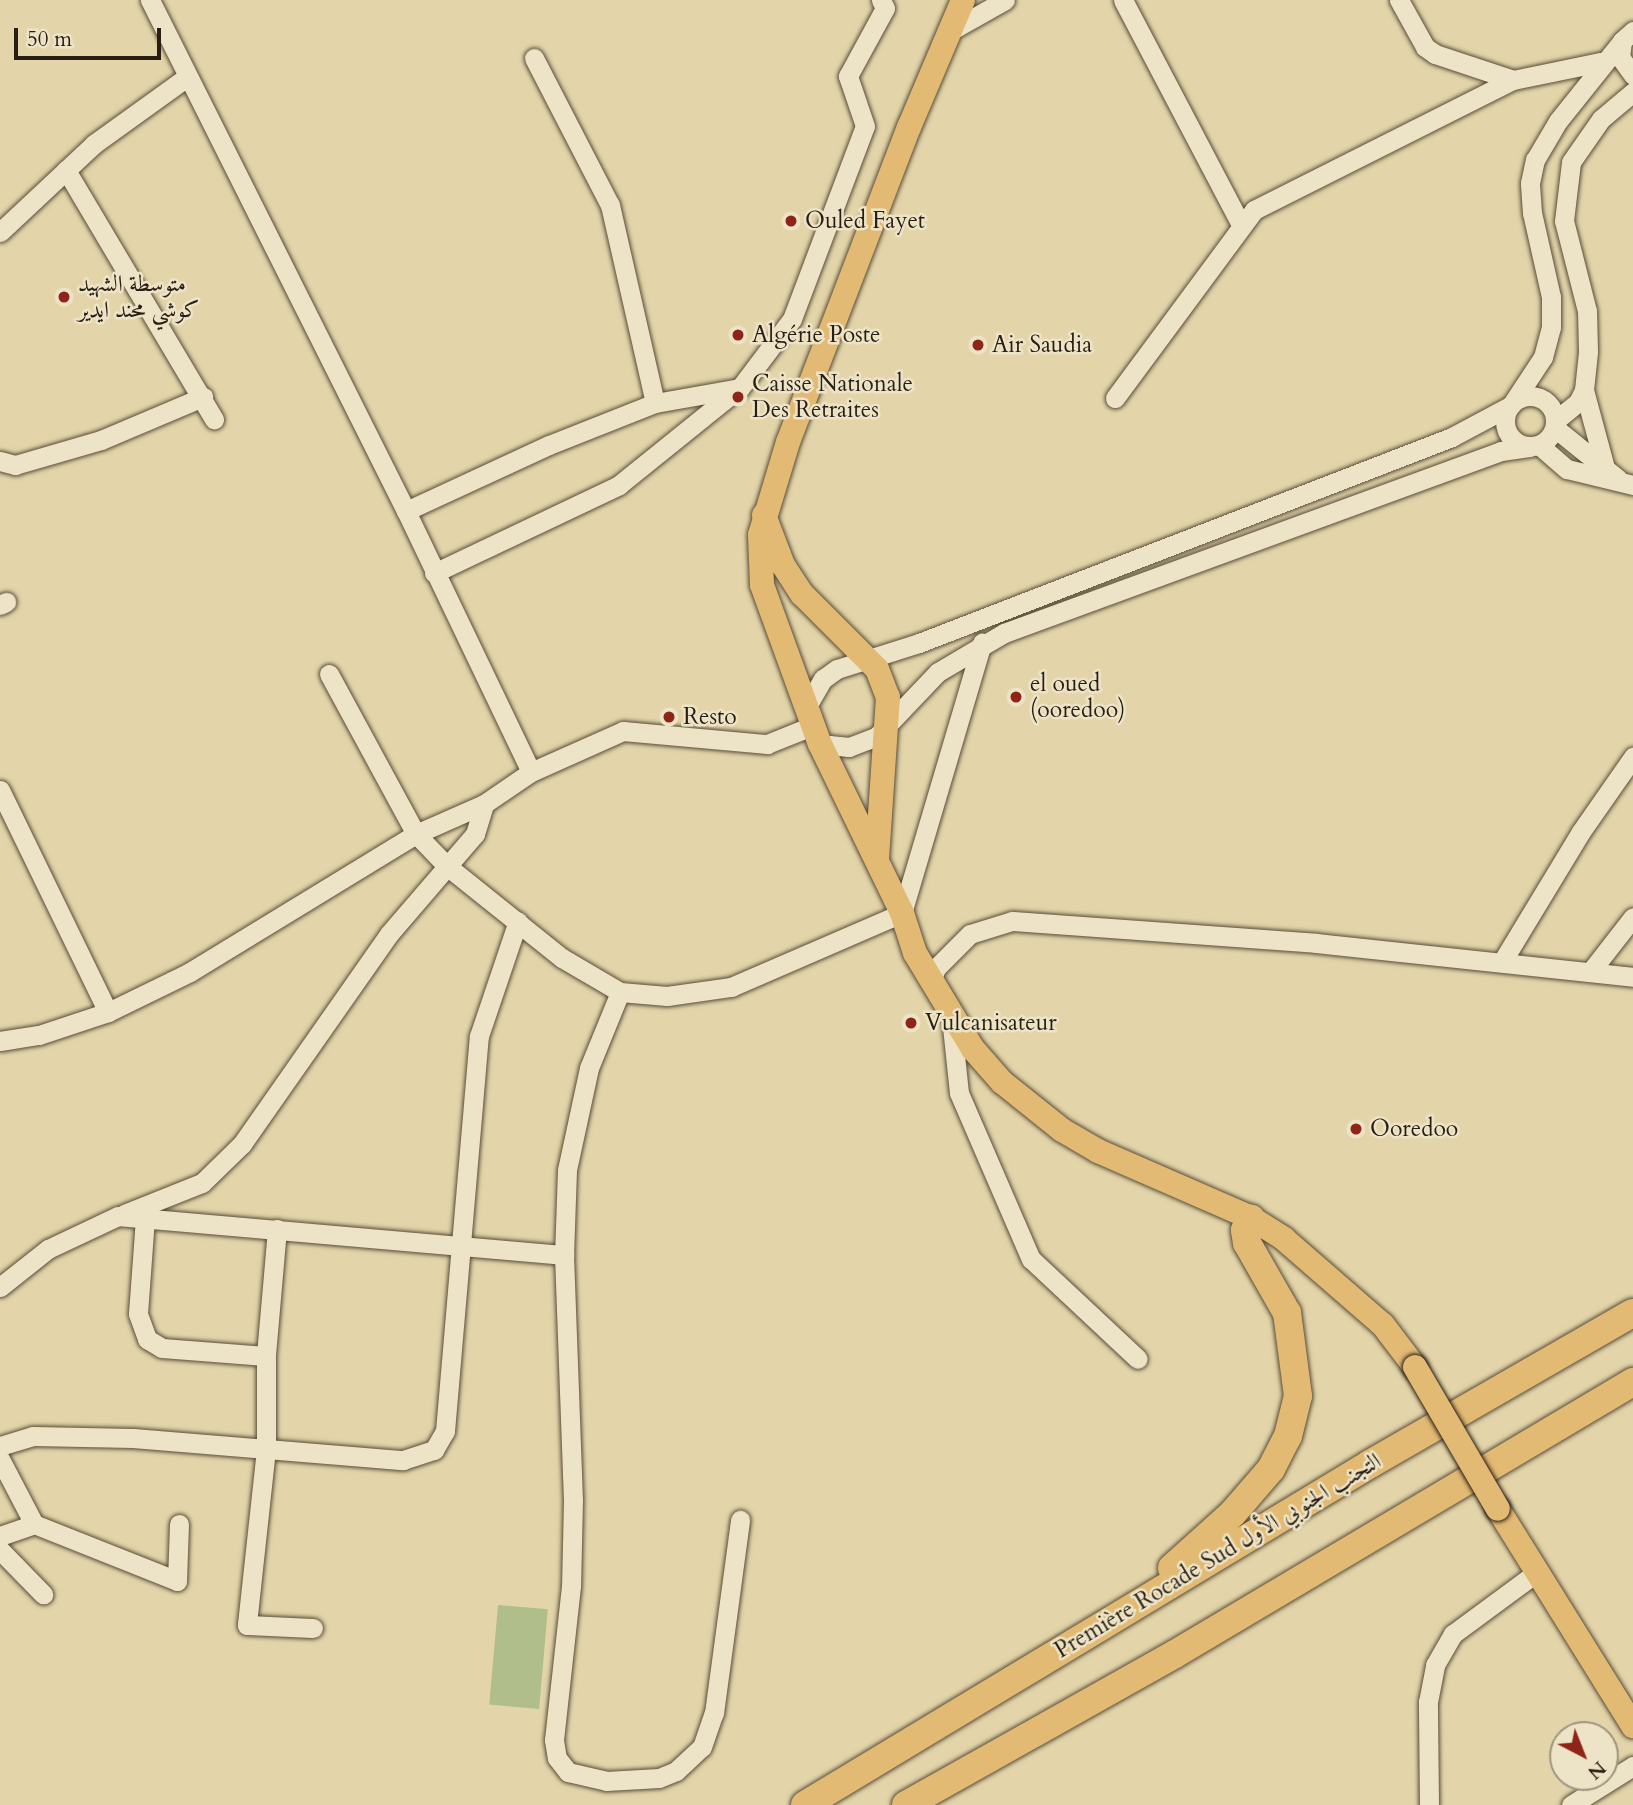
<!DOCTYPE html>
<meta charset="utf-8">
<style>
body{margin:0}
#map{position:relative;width:1633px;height:1805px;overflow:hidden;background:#e3d5a9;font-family:Cardo,Amiri,serif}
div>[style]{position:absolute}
.green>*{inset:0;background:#afbe8b;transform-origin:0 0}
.roads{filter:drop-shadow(0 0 2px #584c39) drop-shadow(0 0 2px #584c39)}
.minor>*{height:19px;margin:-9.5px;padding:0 9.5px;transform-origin:9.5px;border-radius:9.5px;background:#ede4c7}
.minor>.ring{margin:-9.5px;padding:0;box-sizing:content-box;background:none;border:19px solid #ede4c7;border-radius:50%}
.major>*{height:24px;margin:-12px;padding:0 12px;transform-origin:12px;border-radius:12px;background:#e2ba74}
.highway>*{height:28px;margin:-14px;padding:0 14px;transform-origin:14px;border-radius:14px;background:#e2ba74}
.bridges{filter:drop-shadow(0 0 2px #291e14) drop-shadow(0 0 2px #291e14)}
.major-bridge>*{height:24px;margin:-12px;padding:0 12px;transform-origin:12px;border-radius:12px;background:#e2ba74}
.dots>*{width:19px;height:19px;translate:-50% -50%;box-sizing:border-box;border:4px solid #ede4c7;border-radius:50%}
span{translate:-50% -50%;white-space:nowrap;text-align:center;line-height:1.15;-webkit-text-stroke:5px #ede4c7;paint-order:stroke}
.poi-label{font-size:23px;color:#291e14}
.left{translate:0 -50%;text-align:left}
.street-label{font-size:23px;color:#291e14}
.north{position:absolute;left:1549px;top:1721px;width:70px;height:70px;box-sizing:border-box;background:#ede4c7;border:2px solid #9f957f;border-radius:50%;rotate:138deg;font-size:19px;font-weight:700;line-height:28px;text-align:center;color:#291e14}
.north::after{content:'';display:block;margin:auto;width:24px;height:32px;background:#8f2418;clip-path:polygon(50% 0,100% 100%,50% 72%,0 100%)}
.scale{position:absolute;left:14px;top:28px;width:147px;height:32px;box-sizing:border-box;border:4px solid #291e14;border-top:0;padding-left:9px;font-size:21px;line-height:24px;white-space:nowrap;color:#291e14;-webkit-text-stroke:5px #ede4c7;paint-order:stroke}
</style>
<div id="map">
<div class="green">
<div style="left:498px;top:1605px;width:50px;height:100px;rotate:5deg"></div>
</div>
<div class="roads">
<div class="minor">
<div style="left:150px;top:0;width:572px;rotate:63.39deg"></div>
<div style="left:406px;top:511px;width:289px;rotate:64.4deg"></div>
<div style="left:1123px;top:0;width:254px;rotate:62.3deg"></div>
<div style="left:1399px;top:0;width:54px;rotate:61deg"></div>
<div style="left:1425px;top:47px;width:12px;rotate:35deg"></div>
<div style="left:1435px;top:54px;width:82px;rotate:18.4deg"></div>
<div style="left:950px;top:31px;width:63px;rotate:-29.4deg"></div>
<div style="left:1633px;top:31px;width:15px;rotate:138deg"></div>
<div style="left:1622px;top:41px;width:16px;rotate:97deg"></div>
<div style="left:1620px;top:57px;width:22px;rotate:54deg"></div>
<div style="left:534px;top:58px;width:165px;rotate:62.7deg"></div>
<div style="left:610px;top:205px;width:203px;rotate:77.2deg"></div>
<div style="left:66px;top:170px;width:290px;rotate:59.3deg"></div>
<div style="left:0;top:232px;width:129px;rotate:-43.1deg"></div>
<div style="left:94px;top:144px;width:115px;rotate:-35.8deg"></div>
<div style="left:1584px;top:390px;width:81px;rotate:74.9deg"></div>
<div class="ring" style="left:1505px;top:396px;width:31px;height:31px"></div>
<div style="left:1115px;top:398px;width:234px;rotate:-53.5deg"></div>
<div style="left:1254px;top:210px;width:290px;rotate:-26.7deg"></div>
<div style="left:1513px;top:80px;width:90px;rotate:-11.6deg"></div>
<div style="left:1514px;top:401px;width:53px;rotate:-56.6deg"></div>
<div style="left:1543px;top:357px;width:31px;rotate:-75deg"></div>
<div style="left:1551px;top:327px;width:30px;rotate:-90deg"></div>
<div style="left:1551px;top:297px;width:86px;rotate:-102.7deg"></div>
<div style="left:1532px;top:213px;width:30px;rotate:-94deg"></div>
<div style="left:1530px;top:183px;width:24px;rotate:-78deg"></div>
<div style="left:1535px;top:160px;width:45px;rotate:-59.5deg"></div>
<div style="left:1558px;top:121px;width:102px;rotate:-51.3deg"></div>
<div style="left:1556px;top:420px;width:28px;rotate:-39deg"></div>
<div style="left:1578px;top:402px;width:13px;rotate:-63deg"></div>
<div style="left:1584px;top:390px;width:39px;rotate:-84deg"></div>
<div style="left:1588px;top:351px;width:40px;rotate:-91.4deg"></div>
<div style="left:1587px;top:311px;width:93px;rotate:-104.3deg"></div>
<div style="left:1564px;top:221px;width:59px;rotate:-83.2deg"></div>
<div style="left:1571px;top:162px;width:52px;rotate:-55.1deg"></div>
<div style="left:1601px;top:119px;width:42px;rotate:-40.2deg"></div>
<div style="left:1555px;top:428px;width:81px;rotate:39deg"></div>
<div style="left:1539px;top:445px;width:37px;rotate:41deg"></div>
<div style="left:1567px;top:469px;width:68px;rotate:13.6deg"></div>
<div style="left:0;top:461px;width:16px;rotate:15deg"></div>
<div style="left:15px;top:465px;width:90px;rotate:-16.2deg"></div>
<div style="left:101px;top:440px;width:111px;rotate:-22.9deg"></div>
<div style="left:406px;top:511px;width:157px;rotate:-24.8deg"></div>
<div style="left:549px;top:445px;width:114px;rotate:-21.6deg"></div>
<div style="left:655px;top:403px;width:86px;rotate:-10deg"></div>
<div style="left:740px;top:388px;width:86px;rotate:-53deg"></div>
<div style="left:792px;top:319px;width:206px;rotate:-69.3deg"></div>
<div style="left:865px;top:126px;width:53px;rotate:-108.8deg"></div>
<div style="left:848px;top:76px;width:77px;rotate:-61.4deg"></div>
<div style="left:885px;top:8px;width:9px;rotate:-117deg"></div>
<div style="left:434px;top:573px;width:205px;rotate:-25.4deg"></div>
<div style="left:619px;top:485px;width:154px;rotate:-38.9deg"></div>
<div style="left:0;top:605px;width:7px;rotate:-27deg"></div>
<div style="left:329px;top:674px;width:182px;rotate:61.5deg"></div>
<div style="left:416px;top:834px;width:45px;rotate:45.9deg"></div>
<div style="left:447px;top:866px;width:147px;rotate:38.7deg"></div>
<div style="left:562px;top:958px;width:67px;rotate:30.4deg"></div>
<div style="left:620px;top:992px;width:47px;rotate:4.9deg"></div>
<div style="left:667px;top:996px;width:65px;rotate:-8deg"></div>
<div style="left:731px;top:987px;width:186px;rotate:-23.4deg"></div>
<div style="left:902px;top:913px;width:282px;rotate:-73.5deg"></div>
<div style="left:806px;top:708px;width:34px;rotate:-60deg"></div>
<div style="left:823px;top:679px;width:17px;rotate:-36deg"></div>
<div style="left:837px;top:669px;width:86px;rotate:-17.6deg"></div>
<div style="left:919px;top:643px;width:571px;rotate:-21.13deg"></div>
<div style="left:1452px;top:437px;width:66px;rotate:-28.1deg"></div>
<div style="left:820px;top:744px;width:29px;rotate:6deg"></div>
<div style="left:849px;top:747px;width:30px;rotate:-21deg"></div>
<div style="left:877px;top:736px;width:88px;rotate:-46.4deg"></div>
<div style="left:938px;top:672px;width:77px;rotate:-30.6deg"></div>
<div style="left:1004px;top:633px;width:529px;rotate:-20.11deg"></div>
<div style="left:1501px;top:451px;width:30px;rotate:-8deg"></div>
<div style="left:0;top:790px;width:247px;rotate:64.1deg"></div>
<div style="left:1502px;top:962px;width:151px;rotate:-58.8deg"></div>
<div style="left:1580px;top:833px;width:93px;rotate:-55.1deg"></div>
<div style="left:1591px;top:971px;width:68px;rotate:-52.1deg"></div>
<div style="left:931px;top:981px;width:14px;rotate:-69deg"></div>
<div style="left:936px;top:968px;width:48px;rotate:-45deg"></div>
<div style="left:970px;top:934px;width:44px;rotate:-17.2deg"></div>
<div style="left:1012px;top:921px;width:305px;rotate:4.1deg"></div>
<div style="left:1316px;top:943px;width:319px;rotate:6.1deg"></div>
<div style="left:620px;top:992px;width:82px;rotate:112.2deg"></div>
<div style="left:589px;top:1068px;width:104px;rotate:102.2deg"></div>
<div style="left:567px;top:1170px;width:85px;rotate:92deg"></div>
<div style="left:564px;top:1255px;width:245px;rotate:87.9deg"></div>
<div style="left:573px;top:1500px;width:86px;rotate:91.3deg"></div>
<div style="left:571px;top:1586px;width:155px;rotate:96.3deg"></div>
<div style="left:554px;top:1740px;width:18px;rotate:81deg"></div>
<div style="left:557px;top:1758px;width:18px;rotate:52deg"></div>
<div style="left:568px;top:1772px;width:39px;rotate:13deg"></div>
<div style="left:606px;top:1781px;width:53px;rotate:-3.2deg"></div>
<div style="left:659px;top:1778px;width:18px;rotate:-22deg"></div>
<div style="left:676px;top:1771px;width:35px;rotate:-43deg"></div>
<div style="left:702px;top:1747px;width:36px;rotate:-71deg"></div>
<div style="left:714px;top:1713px;width:195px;rotate:-82.3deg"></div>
<div style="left:951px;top:1017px;width:76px;rotate:84deg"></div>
<div style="left:959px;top:1093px;width:181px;rotate:66.6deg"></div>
<div style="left:1031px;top:1259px;width:146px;rotate:43.1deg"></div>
<div style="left:0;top:1041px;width:39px;rotate:-9deg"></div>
<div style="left:39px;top:1035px;width:73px;rotate:-18.4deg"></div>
<div style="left:108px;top:1012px;width:91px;rotate:-26deg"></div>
<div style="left:190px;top:972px;width:265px;rotate:-31.4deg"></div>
<div style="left:416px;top:834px;width:74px;rotate:-23.8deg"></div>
<div style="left:484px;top:804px;width:57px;rotate:-34.2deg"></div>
<div style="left:531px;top:772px;width:101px;rotate:-24deg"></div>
<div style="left:623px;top:731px;width:145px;rotate:5.2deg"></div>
<div style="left:767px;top:744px;width:48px;rotate:-21.8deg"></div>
<div style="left:124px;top:1214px;width:84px;rotate:-21.7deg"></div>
<div style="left:202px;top:1183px;width:56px;rotate:-44.3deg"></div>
<div style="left:242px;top:1144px;width:256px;rotate:-55deg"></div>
<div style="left:389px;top:934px;width:132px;rotate:-49.3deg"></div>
<div style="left:475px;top:834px;width:31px;rotate:-73deg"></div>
<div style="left:145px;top:1218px;width:96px;rotate:94.2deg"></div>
<div style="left:138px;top:1314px;width:27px;rotate:70deg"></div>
<div style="left:147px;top:1339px;width:17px;rotate:31deg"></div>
<div style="left:162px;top:1348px;width:104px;rotate:4.4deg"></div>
<div style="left:277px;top:1229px;width:127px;rotate:95deg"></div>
<div style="left:266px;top:1356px;width:93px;rotate:90deg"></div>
<div style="left:266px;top:1449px;width:177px;rotate:96.2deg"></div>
<div style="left:247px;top:1625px;width:66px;rotate:2.6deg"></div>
<div style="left:0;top:1287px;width:61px;rotate:-38.4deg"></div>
<div style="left:48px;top:1249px;width:77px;rotate:-25.2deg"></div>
<div style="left:118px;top:1216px;width:448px;rotate:5deg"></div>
<div style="left:0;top:1446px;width:34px;rotate:-17deg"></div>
<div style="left:33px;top:1436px;width:100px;rotate:1.1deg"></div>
<div style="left:133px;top:1438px;width:271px;rotate:4.7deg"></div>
<div style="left:403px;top:1460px;width:33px;rotate:-18deg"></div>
<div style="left:434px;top:1450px;width:22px;rotate:-60deg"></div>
<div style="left:445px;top:1431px;width:396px;rotate:-85.1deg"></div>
<div style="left:479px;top:1036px;width:121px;rotate:-71.3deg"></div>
<div style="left:0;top:1459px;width:73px;rotate:62.4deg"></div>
<div style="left:34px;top:1524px;width:154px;rotate:21.7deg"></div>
<div style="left:177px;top:1581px;width:57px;rotate:-88deg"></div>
<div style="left:0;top:1536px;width:36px;rotate:-19deg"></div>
<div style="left:0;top:1550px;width:62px;rotate:45.7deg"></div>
<div style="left:1429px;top:1805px;width:103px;rotate:-90.6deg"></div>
<div style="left:1428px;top:1702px;width:38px;rotate:-79deg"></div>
<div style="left:1435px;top:1665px;width:36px;rotate:-60deg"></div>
<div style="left:1453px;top:1634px;width:104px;rotate:-36.4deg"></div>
<div style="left:1571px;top:1805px;width:73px;rotate:-32.2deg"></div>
</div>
<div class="major">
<div style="left:963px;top:0;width:138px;rotate:113deg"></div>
<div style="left:909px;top:127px;width:337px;rotate:111deg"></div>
<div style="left:788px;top:442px;width:97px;rotate:106.8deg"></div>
<div style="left:760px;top:535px;width:50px;rotate:87.7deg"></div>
<div style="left:762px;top:585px;width:169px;rotate:70deg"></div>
<div style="left:820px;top:744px;width:188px;rotate:64.1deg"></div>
<div style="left:902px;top:913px;width:42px;rotate:72deg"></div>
<div style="left:915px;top:953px;width:112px;rotate:58.9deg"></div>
<div style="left:973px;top:1049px;width:44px;rotate:48.7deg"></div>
<div style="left:1002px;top:1082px;width:77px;rotate:38.7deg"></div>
<div style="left:1062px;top:1130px;width:42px;rotate:30.3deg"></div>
<div style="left:1098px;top:1151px;width:167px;rotate:23.6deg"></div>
<div style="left:1251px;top:1218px;width:39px;rotate:32deg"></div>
<div style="left:1284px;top:1239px;width:131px;rotate:41deg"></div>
<div style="left:1383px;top:1325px;width:53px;rotate:52.7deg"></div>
<div style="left:764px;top:515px;width:53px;rotate:69.2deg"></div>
<div style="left:783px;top:565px;width:35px;rotate:57deg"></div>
<div style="left:802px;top:594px;width:106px;rotate:45deg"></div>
<div style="left:877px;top:669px;width:30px;rotate:69deg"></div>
<div style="left:888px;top:697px;width:162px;rotate:93.9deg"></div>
<div style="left:1498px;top:1509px;width:256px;rotate:58.1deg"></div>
</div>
<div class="highway">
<div style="left:1172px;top:1568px;width:82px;rotate:-42deg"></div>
<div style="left:1233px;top:1513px;width:58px;rotate:-49.2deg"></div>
<div style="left:1271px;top:1469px;width:37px;rotate:-63deg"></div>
<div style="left:1288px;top:1436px;width:41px;rotate:-76deg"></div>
<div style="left:1298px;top:1396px;width:84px;rotate:-97.5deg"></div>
<div style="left:1287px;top:1313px;width:81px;rotate:-119.7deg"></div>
<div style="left:1247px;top:1243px;width:13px;rotate:-99deg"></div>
<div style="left:1245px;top:1230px;width:13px;rotate:-63deg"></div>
<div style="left:805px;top:1805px;width:660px;rotate:-31.11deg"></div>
<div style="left:1370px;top:1464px;width:303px;rotate:-29.9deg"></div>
<div style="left:906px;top:1805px;width:308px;rotate:-29.3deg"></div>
<div style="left:1175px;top:1654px;width:533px;rotate:-30.71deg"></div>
</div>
</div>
<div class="bridges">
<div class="major-bridge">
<div style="left:1415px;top:1367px;width:164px;rotate:59.7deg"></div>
</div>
</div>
<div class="dots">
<div style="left:791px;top:221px;background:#8f2418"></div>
<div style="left:64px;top:297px;background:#8f2418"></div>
<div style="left:738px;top:335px;background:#8f2418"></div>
<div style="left:978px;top:345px;background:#8f2418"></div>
<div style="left:738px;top:397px;background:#8f2418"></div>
<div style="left:1016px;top:697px;background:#8f2418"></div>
<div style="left:669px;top:717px;background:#8f2418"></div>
<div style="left:911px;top:1023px;background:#8f2418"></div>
<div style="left:1356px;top:1129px;background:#8f2418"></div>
</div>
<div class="poi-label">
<span class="left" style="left:805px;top:221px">Ouled Fayet</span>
<span class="left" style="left:78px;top:297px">متوسطة الشهيد<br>كوشي محند ايدير</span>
<span class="left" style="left:752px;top:335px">Algérie Poste</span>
<span class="left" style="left:992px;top:345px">Air Saudia</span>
<span class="left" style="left:752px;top:397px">Caisse Nationale<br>Des Retraites</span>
<span class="left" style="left:1030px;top:697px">el oued<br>(ooredoo)</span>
<span class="left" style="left:683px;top:717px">Resto</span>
<span class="left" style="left:925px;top:1023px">Vulcanisateur</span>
<span class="left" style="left:1370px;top:1129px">Ooredoo</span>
</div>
<div class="street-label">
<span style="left:1218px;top:1556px;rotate:-31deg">Première Rocade Sud التجنب الجنوبي الأول</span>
</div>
<div class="north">N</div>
<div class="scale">50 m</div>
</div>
